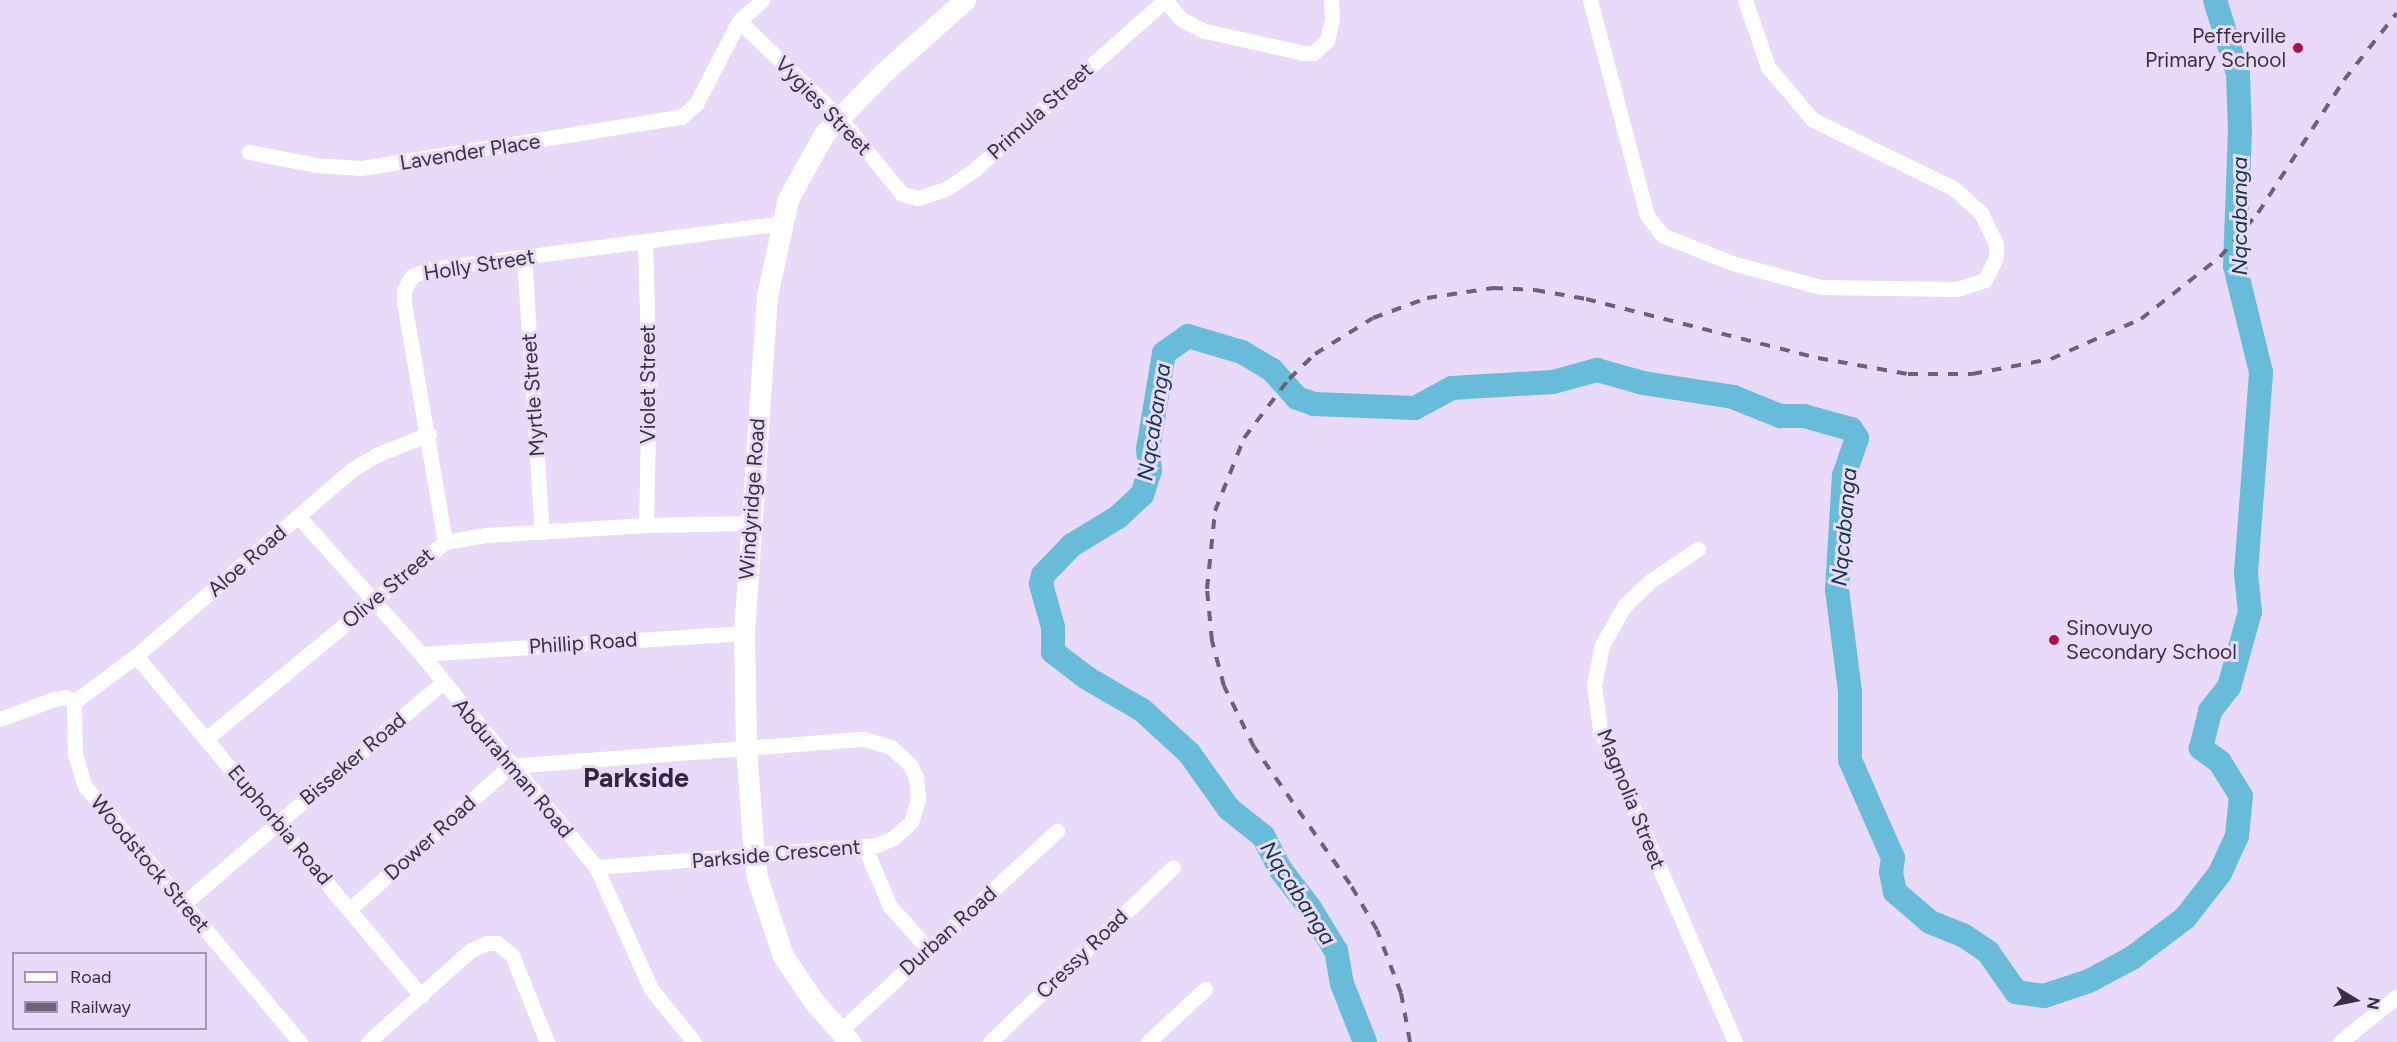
<!DOCTYPE html>
<style>
body{margin:0}
#map{position:relative;width:2397px;height:1042px;overflow:hidden;background:#e8daf8;font-family:Figtree,sans-serif}
div>[style]{position:absolute}
.river>*{height:24px;margin:-12px;padding:0 12px;transform-origin:12px;border-radius:12px;background:#68bcda}
.street>*{height:15px;margin:-7.5px;padding:0 7.5px;transform-origin:7.5px;border-radius:7.5px;background:#fff}
.secondary>*{height:21px;margin:-10.5px;padding:0 10.5px;transform-origin:10.5px;border-radius:10.5px;background:#fff}
.rail>*{height:4px;margin-top:-2px;transform-origin:0;background:repeating-linear-gradient(90deg,#6b6274 0 10px,transparent 0 20px)}
.dots>*{width:16px;height:16px;translate:-50% -50%;box-sizing:border-box;border:3px solid #e8daf8;border-radius:50%}
span{translate:-50% -50%;white-space:nowrap;text-align:center;line-height:1.15;-webkit-text-stroke:6px #e8daf8;paint-order:stroke}
.poi-label{font-size:21px;color:#38323e}
.right{translate:-100% -50%;text-align:right}
.left{translate:0 -50%;text-align:left}
.street-label{font-size:21px;color:#38323e}
.water-label{font-size:22px;color:#113845;font-style:italic}
.district-label{font-size:27px;color:#32263d;font-weight:700}
.legend{position:absolute;left:12px;top:952px;width:195px;height:78px;box-sizing:border-box;background:#e8daf8;border:2px solid #a297ae;margin:0;padding:8px 10px;list-style:none;font-size:18px;color:#38323e}
.legend li{display:flex;align-items:center;gap:12px;height:30px}
.legend b{width:30px;border:2px solid #a297ae}
.north{position:absolute;left:2325px;top:970px;width:60px;height:60px;-webkit-text-stroke:4px #e8daf8;paint-order:stroke;rotate:100deg;font-size:16px;font-weight:700;line-height:24px;text-align:center;color:#38323e}
.north::after{content:'';display:block;margin:auto;width:21px;height:27px;background:#38323e;clip-path:polygon(50% 0,100% 100%,50% 72%,0 100%)}
</style>
<div id="map">
<div class="river">
<div style="left:1365px;top:1042px;width:62px;rotate:-111.6deg"></div>
<div style="left:1342px;top:984px;width:34px;rotate:-100deg"></div>
<div style="left:1336px;top:951px;width:50px;rotate:-121.2deg"></div>
<div style="left:1310px;top:908px;width:49px;rotate:-127.6deg"></div>
<div style="left:1280px;top:869px;width:37px;rotate:-117deg"></div>
<div style="left:1263px;top:836px;width:43px;rotate:-141.5deg"></div>
<div style="left:1229px;top:809px;width:69px;rotate:-125.5deg"></div>
<div style="left:1189px;top:753px;width:64px;rotate:-137.5deg"></div>
<div style="left:1142px;top:710px;width:64px;rotate:-149.8deg"></div>
<div style="left:1087px;top:678px;width:43px;rotate:-142.6deg"></div>
<div style="left:1053px;top:652px;width:25px;rotate:-90deg"></div>
<div style="left:1053px;top:627px;width:45px;rotate:-105.6deg"></div>
<div style="left:1041px;top:584px;width:9px;rotate:-77deg"></div>
<div style="left:1043px;top:575px;width:42px;rotate:-46deg"></div>
<div style="left:1072px;top:545px;width:54px;rotate:-31.3deg"></div>
<div style="left:1118px;top:517px;width:33px;rotate:-43deg"></div>
<div style="left:1142px;top:495px;width:25px;rotate:-72deg"></div>
<div style="left:1150px;top:471px;width:22px;rotate:-95deg"></div>
<div style="left:1148px;top:449px;width:97px;rotate:-80.5deg"></div>
<div style="left:1164px;top:353px;width:29px;rotate:-35deg"></div>
<div style="left:1188px;top:336px;width:56px;rotate:16.5deg"></div>
<div style="left:1242px;top:352px;width:35px;rotate:31deg"></div>
<div style="left:1272px;top:370px;width:38px;rotate:48deg"></div>
<div style="left:1297px;top:398px;width:18px;rotate:19deg"></div>
<div style="left:1314px;top:404px;width:101px;rotate:2.3deg"></div>
<div style="left:1415px;top:408px;width:42px;rotate:-28.4deg"></div>
<div style="left:1452px;top:388px;width:101px;rotate:-3.4deg"></div>
<div style="left:1553px;top:382px;width:46px;rotate:-15.3deg"></div>
<div style="left:1597px;top:370px;width:48px;rotate:15.8deg"></div>
<div style="left:1643px;top:383px;width:91px;rotate:8.8deg"></div>
<div style="left:1733px;top:397px;width:51px;rotate:22deg"></div>
<div style="left:1780px;top:416px;width:24px"></div>
<div style="left:1804px;top:416px;width:49px;rotate:15.5deg"></div>
<div style="left:1851px;top:429px;width:11px;rotate:56deg"></div>
<div style="left:1857px;top:438px;width:39px;rotate:109deg"></div>
<div style="left:1844px;top:475px;width:115px;rotate:93.5deg"></div>
<div style="left:1837px;top:590px;width:103px;rotate:82.7deg"></div>
<div style="left:1850px;top:692px;width:68px;rotate:90deg"></div>
<div style="left:1850px;top:760px;width:107px;rotate:66.3deg"></div>
<div style="left:1893px;top:858px;width:14px;rotate:98deg"></div>
<div style="left:1891px;top:872px;width:20px;rotate:79deg"></div>
<div style="left:1895px;top:892px;width:46px;rotate:40.6deg"></div>
<div style="left:1930px;top:922px;width:35px;rotate:22deg"></div>
<div style="left:1963px;top:935px;width:30px;rotate:34deg"></div>
<div style="left:1988px;top:952px;width:49px;rotate:55deg"></div>
<div style="left:2016px;top:992px;width:28px;rotate:8deg"></div>
<div style="left:2044px;top:996px;width:47px;rotate:-18.4deg"></div>
<div style="left:2089px;top:981px;width:49px;rotate:-28.1deg"></div>
<div style="left:2132px;top:958px;width:66px;rotate:-37deg"></div>
<div style="left:2185px;top:918px;width:57px;rotate:-52.1deg"></div>
<div style="left:2220px;top:873px;width:41px;rotate:-65.3deg"></div>
<div style="left:2237px;top:836px;width:40px;rotate:-84.3deg"></div>
<div style="left:2241px;top:796px;width:40px;rotate:-122deg"></div>
<div style="left:2220px;top:762px;width:24px;rotate:-144deg"></div>
<div style="left:2201px;top:748px;width:38px;rotate:-76deg"></div>
<div style="left:2210px;top:711px;width:31px;rotate:-52deg"></div>
<div style="left:2229px;top:687px;width:78px;rotate:-74.4deg"></div>
<div style="left:2250px;top:612px;width:39px;rotate:-96deg"></div>
<div style="left:2246px;top:573px;width:202px;rotate:-85.7deg"></div>
<div style="left:2261px;top:372px;width:109px;rotate:-103.8deg"></div>
<div style="left:2235px;top:266px;width:134px;rotate:-87.9deg"></div>
<div style="left:2240px;top:132px;width:58px;rotate:-92deg"></div>
<div style="left:2238px;top:74px;width:77px;rotate:-107.3deg"></div>
</div>
<div class="street">
<div style="left:1165px;top:0;width:25px;rotate:50deg"></div>
<div style="left:1181px;top:19px;width:27px;rotate:27deg"></div>
<div style="left:1205px;top:31px;width:101px;rotate:12.5deg"></div>
<div style="left:1304px;top:53px;width:9px"></div>
<div style="left:1313px;top:53px;width:18px;rotate:-41deg"></div>
<div style="left:1327px;top:41px;width:22px;rotate:-77deg"></div>
<div style="left:1332px;top:20px;width:20px;rotate:-93deg"></div>
<div style="left:1590px;top:0;width:222px;rotate:75.2deg"></div>
<div style="left:1647px;top:215px;width:25px;rotate:53deg"></div>
<div style="left:1662px;top:235px;width:75px;rotate:21.8deg"></div>
<div style="left:1732px;top:263px;width:92px;rotate:15.1deg"></div>
<div style="left:1821px;top:287px;width:136px;rotate:0.8deg"></div>
<div style="left:1957px;top:289px;width:29px;rotate:-18deg"></div>
<div style="left:1985px;top:280px;width:25px;rotate:-64deg"></div>
<div style="left:1996px;top:257px;width:13px;rotate:-90deg"></div>
<div style="left:1996px;top:244px;width:34px;rotate:-116deg"></div>
<div style="left:1981px;top:213px;width:38px;rotate:-138deg"></div>
<div style="left:1953px;top:188px;width:156px;rotate:-154.1deg"></div>
<div style="left:1813px;top:120px;width:70px;rotate:-130.3deg"></div>
<div style="left:1768px;top:67px;width:71px;rotate:-108.9deg"></div>
<div style="left:739px;top:21px;width:137px;rotate:43.8deg"></div>
<div style="left:838px;top:116px;width:101px;rotate:50.6deg"></div>
<div style="left:902px;top:194px;width:16px;rotate:14deg"></div>
<div style="left:918px;top:198px;width:29px;rotate:-18deg"></div>
<div style="left:946px;top:189px;width:32px;rotate:-34deg"></div>
<div style="left:973px;top:171px;width:257px;rotate:-41.7deg"></div>
<div style="left:249px;top:152px;width:68px;rotate:11deg"></div>
<div style="left:316px;top:165px;width:45px;rotate:3.8deg"></div>
<div style="left:361px;top:168px;width:324px;rotate:-9.1deg"></div>
<div style="left:681px;top:117px;width:20px;rotate:-41deg"></div>
<div style="left:696px;top:104px;width:93px;rotate:-62.6deg"></div>
<div style="left:739px;top:21px;width:31px;rotate:-42deg"></div>
<div style="left:645px;top:243px;width:131px;rotate:88.3deg"></div>
<div style="left:649px;top:374px;width:151px;rotate:91.1deg"></div>
<div style="left:524px;top:257px;width:276px;rotate:86.3deg"></div>
<div style="left:299px;top:517px;width:183px;rotate:48.3deg"></div>
<div style="left:421px;top:654px;width:276px;rotate:50.6deg"></div>
<div style="left:596px;top:867px;width:134px;rotate:65.7deg"></div>
<div style="left:651px;top:989px;width:68px;rotate:50.9deg"></div>
<div style="left:445px;top:542px;width:243px;rotate:-99.7deg"></div>
<div style="left:404px;top:302px;width:12px;rotate:-90deg"></div>
<div style="left:404px;top:290px;width:16px;rotate:-60deg"></div>
<div style="left:412px;top:276px;width:18px;rotate:-22deg"></div>
<div style="left:429px;top:269px;width:355px;rotate:-7.4deg"></div>
<div style="left:1698px;top:549px;width:59px;rotate:146deg"></div>
<div style="left:1649px;top:582px;width:35px;rotate:136deg"></div>
<div style="left:1624px;top:606px;width:45px;rotate:119.4deg"></div>
<div style="left:1602px;top:645px;width:41px;rotate:101.3deg"></div>
<div style="left:1594px;top:685px;width:45px;rotate:82.4deg"></div>
<div style="left:1600px;top:730px;width:24px;rotate:68deg"></div>
<div style="left:1609px;top:752px;width:316px;rotate:66.5deg"></div>
<div style="left:421px;top:654px;width:324px;rotate:-3.7deg"></div>
<div style="left:136px;top:656px;width:444px;rotate:50deg"></div>
<div style="left:74px;top:702px;width:77px;rotate:-36.6deg"></div>
<div style="left:136px;top:656px;width:286px;rotate:-40.8deg"></div>
<div style="left:353px;top:469px;width:27px;rotate:-31deg"></div>
<div style="left:376px;top:455px;width:57px;rotate:-21.6deg"></div>
<div style="left:0;top:719px;width:58px;rotate:-20.3deg"></div>
<div style="left:54px;top:699px;width:12px;rotate:-9deg"></div>
<div style="left:66px;top:697px;width:9px;rotate:32deg"></div>
<div style="left:74px;top:702px;width:52px;rotate:88.9deg"></div>
<div style="left:75px;top:754px;width:34px;rotate:73deg"></div>
<div style="left:85px;top:786px;width:334px;rotate:50deg"></div>
<div style="left:207px;top:738px;width:308px;rotate:-39.5deg"></div>
<div style="left:445px;top:542px;width:42px;rotate:-9.7deg"></div>
<div style="left:486px;top:535px;width:160px;rotate:-3.6deg"></div>
<div style="left:646px;top:525px;width:103px;rotate:-1.1deg"></div>
<div style="left:865px;top:848px;width:63px;rotate:66.7deg"></div>
<div style="left:890px;top:906px;width:57px;rotate:48.5deg"></div>
<div style="left:182px;top:905px;width:342px;rotate:-40.5deg"></div>
<div style="left:350px;top:909px;width:215px;rotate:-41.8deg"></div>
<div style="left:510px;top:766px;width:355px;rotate:-4.4deg"></div>
<div style="left:864px;top:739px;width:28px;rotate:17deg"></div>
<div style="left:891px;top:747px;width:26px;rotate:43deg"></div>
<div style="left:910px;top:765px;width:13px;rotate:63deg"></div>
<div style="left:916px;top:777px;width:22px;rotate:85deg"></div>
<div style="left:918px;top:799px;width:24px;rotate:107deg"></div>
<div style="left:911px;top:822px;width:24px;rotate:138deg"></div>
<div style="left:893px;top:838px;width:17px;rotate:156deg"></div>
<div style="left:877px;top:845px;width:282px;rotate:175.5deg"></div>
<div style="left:839px;top:1032px;width:297px;rotate:-42.7deg"></div>
<div style="left:368px;top:1042px;width:138px;rotate:-41.8deg"></div>
<div style="left:471px;top:950px;width:17px;rotate:-24deg"></div>
<div style="left:487px;top:943px;width:10px"></div>
<div style="left:497px;top:943px;width:19px;rotate:39deg"></div>
<div style="left:512px;top:955px;width:94px;rotate:68.1deg"></div>
<div style="left:990px;top:1042px;width:253px;rotate:-43.7deg"></div>
<div style="left:1148px;top:1042px;width:78px;rotate:-42.9deg"></div>
<div style="left:2340px;top:1042px;width:73px;rotate:-38.9deg"></div>
</div>
<div class="secondary">
<div style="left:850px;top:1042px;width:52px;rotate:-131.9deg"></div>
<div style="left:815px;top:1003px;width:57px;rotate:-124.2deg"></div>
<div style="left:783px;top:956px;width:82px;rotate:-108.4deg"></div>
<div style="left:757px;top:878px;width:22px;rotate:-98deg"></div>
<div style="left:754px;top:856px;width:110px;rotate:-94.2deg"></div>
<div style="left:746px;top:746px;width:113px;rotate:-91deg"></div>
<div style="left:744px;top:633px;width:338px;rotate:-86.1deg"></div>
<div style="left:767px;top:296px;width:99px;rotate:-77.8deg"></div>
<div style="left:788px;top:199px;width:74px;rotate:-61deg"></div>
<div style="left:824px;top:134px;width:85px;rotate:-46deg"></div>
<div style="left:883px;top:73px;width:110px;rotate:-41.7deg"></div>
</div>
<div class="rail">
<div style="left:1410px;top:1042px;width:50px;rotate:-100.4deg"></div>
<div style="left:1401px;top:993px;width:67px;rotate:-110.9deg"></div>
<div style="left:1377px;top:930px;width:53px;rotate:-120.4deg"></div>
<div style="left:1350px;top:884px;width:167px;rotate:-125deg"></div>
<div style="left:1254px;top:747px;width:68px;rotate:-116.2deg"></div>
<div style="left:1224px;top:686px;width:47px;rotate:-104.9deg"></div>
<div style="left:1212px;top:641px;width:52px;rotate:-95.5deg"></div>
<div style="left:1207px;top:589px;width:78px;rotate:-84.1deg"></div>
<div style="left:1215px;top:511px;width:79px;rotate:-68.3deg"></div>
<div style="left:1244px;top:438px;width:74px;rotate:-52.7deg"></div>
<div style="left:1289px;top:379px;width:36px;rotate:-44deg"></div>
<div style="left:1315px;top:354px;width:68px;rotate:-31.8deg"></div>
<div style="left:1373px;top:318px;width:58px;rotate:-20.3deg"></div>
<div style="left:1427px;top:298px;width:67px;rotate:-8.6deg"></div>
<div style="left:1493px;top:288px;width:42px;rotate:2.7deg"></div>
<div style="left:1535px;top:290px;width:52px;rotate:10deg"></div>
<div style="left:1586px;top:299px;width:239px;rotate:14.3deg"></div>
<div style="left:1818px;top:358px;width:91px;rotate:10.1deg"></div>
<div style="left:1908px;top:374px;width:64px"></div>
<div style="left:1972px;top:374px;width:80px;rotate:-10.8deg"></div>
<div style="left:2051px;top:359px;width:98px;rotate:-24deg"></div>
<div style="left:2141px;top:319px;width:100px;rotate:-38.1deg"></div>
<div style="left:2220px;top:257px;width:58px;rotate:-49.2deg"></div>
<div style="left:2258px;top:213px;width:158px;rotate:-57.1deg"></div>
<div style="left:2344px;top:80px;width:85px;rotate:-51.7deg"></div>
</div>
<div class="dots">
<div style="left:2298px;top:48px;background:#a91446"></div>
<div style="left:2054px;top:640px;background:#a91446"></div>
</div>
<div class="poi-label">
<span class="right" style="left:2286px;top:48px">Pefferville<br>Primary School</span>
<span class="left" style="left:2066px;top:640px">Sinovuyo<br>Secondary School</span>
</div>
<div class="street-label">
<span style="left:823px;top:106px;rotate:46deg">Vygies Street</span>
<span style="left:1040px;top:111px;rotate:-42deg">Primula Street</span>
<span style="left:470px;top:152px;rotate:-9deg">Lavender Place</span>
<span style="left:479px;top:265px;rotate:-9deg">Holly Street</span>
<span style="left:648px;top:384px;rotate:-90deg">Violet Street</span>
<span style="left:533px;top:395px;rotate:-94deg">Myrtle Street</span>
<span style="left:752px;top:499px;rotate:-86deg">Windyridge Road</span>
<span style="left:247px;top:561px;rotate:-41deg">Aloe Road</span>
<span style="left:388px;top:588px;rotate:-40deg">Olive Street</span>
<span style="left:583px;top:643px;rotate:-4deg">Phillip Road</span>
<span style="left:353px;top:759px;rotate:-40deg">Bisseker Road</span>
<span style="left:513px;top:768px;rotate:50deg">Abdurahman Road</span>
<span style="left:1631px;top:799px;rotate:68deg">Magnolia Street</span>
<span style="left:280px;top:825px;rotate:50deg">Euphorbia Road</span>
<span style="left:430px;top:838px;rotate:-42deg">Dower Road</span>
<span style="left:776px;top:854px;rotate:-5deg">Parkside Crescent</span>
<span style="left:150px;top:864px;rotate:50deg">Woodstock Street</span>
<span style="left:948px;top:931px;rotate:-42deg">Durban Road</span>
<span style="left:1082px;top:954px;rotate:-44deg">Cressy Road</span>
</div>
<div class="water-label">
<span style="left:2240px;top:216px;rotate:-90deg">Nqcabanga</span>
<span style="left:1154px;top:422px;rotate:-81deg">Nqcabanga</span>
<span style="left:1844px;top:527px;rotate:-85deg">Nqcabanga</span>
<span style="left:1298px;top:893px;rotate:57deg">Nqcabanga</span>
</div>
<div class="district-label">
<span style="left:636px;top:778px">Parkside</span>
</div>
<ul class="legend">
<li><b style="height:8px;background:#fff"></b>Road</li>
<li><b style="height:8px;background:#6b6274"></b>Railway</li>
</ul>
<div class="north">N</div>
</div>
